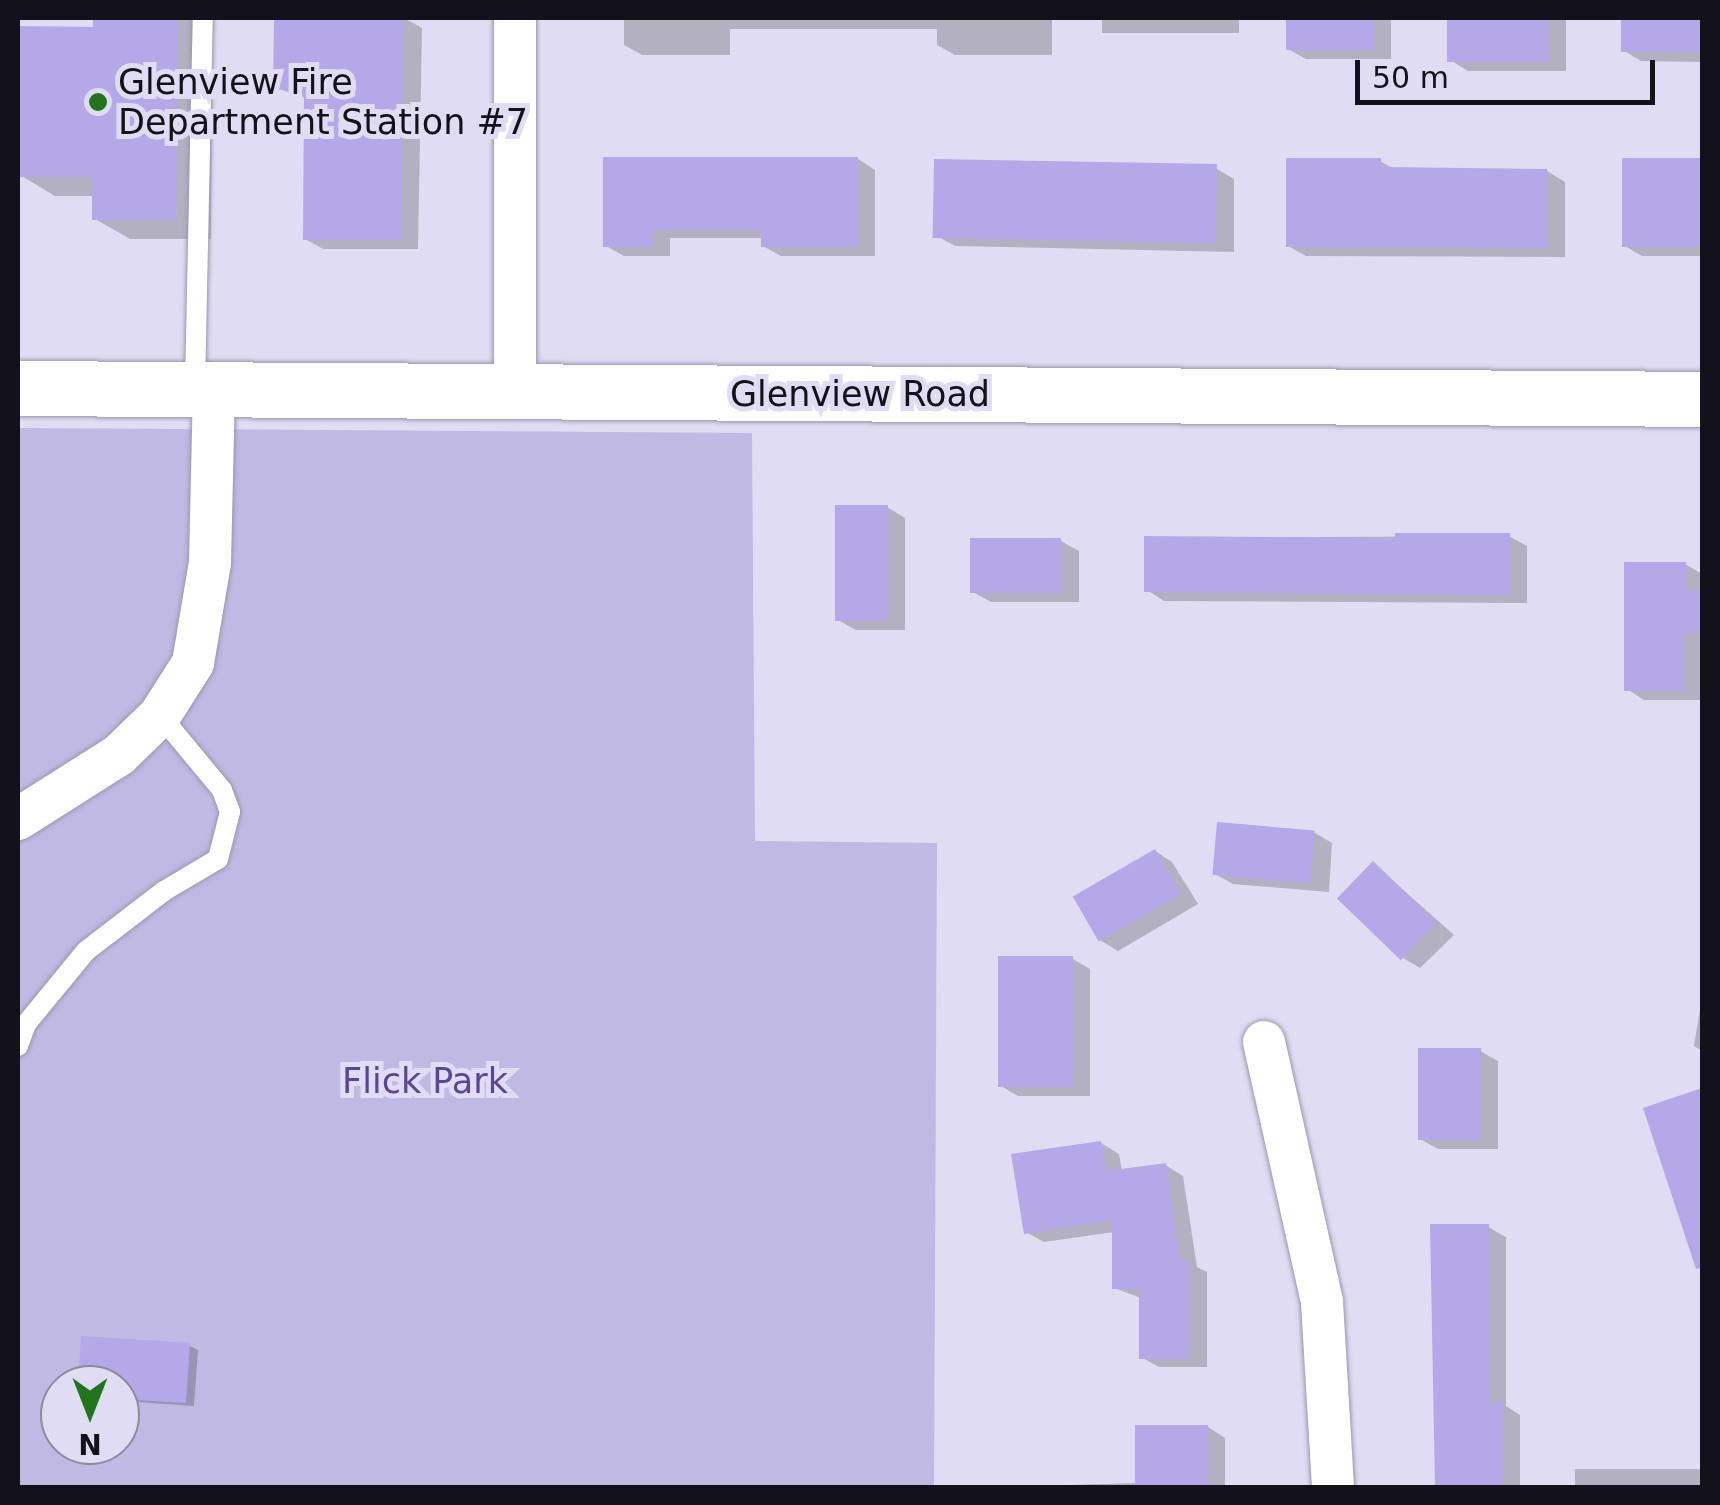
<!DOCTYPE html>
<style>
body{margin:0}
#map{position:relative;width:1720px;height:1505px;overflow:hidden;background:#e0dcf3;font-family:"DejaVu Sans",sans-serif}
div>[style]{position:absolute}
.green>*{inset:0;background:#c0b9e4}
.shadow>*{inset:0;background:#0003;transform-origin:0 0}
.building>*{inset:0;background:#b4a8e8;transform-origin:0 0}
.roads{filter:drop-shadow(0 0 2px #9a97ad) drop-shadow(0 0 2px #9a97ad)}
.service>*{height:20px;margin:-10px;padding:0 10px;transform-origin:10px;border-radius:10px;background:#fff}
.minor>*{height:42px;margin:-21px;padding:0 21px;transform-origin:21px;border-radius:21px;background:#fff}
.secondary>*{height:55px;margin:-27.5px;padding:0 27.5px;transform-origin:27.5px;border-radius:27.5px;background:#fff}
.dots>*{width:28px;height:28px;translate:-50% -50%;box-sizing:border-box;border:5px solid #e0dcf3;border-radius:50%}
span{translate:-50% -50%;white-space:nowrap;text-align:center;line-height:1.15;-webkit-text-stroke:10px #e0dcf3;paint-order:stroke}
.poi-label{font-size:35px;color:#131119}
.left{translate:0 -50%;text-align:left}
.street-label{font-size:35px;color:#131119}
.park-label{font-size:35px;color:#5a4794}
.frame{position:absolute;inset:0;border:20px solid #131119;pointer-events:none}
.north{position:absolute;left:40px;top:1365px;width:100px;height:100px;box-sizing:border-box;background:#e0dcf3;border:2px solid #8e8b9c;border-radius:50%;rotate:180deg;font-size:28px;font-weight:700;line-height:40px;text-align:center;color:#131119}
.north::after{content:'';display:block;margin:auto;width:35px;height:45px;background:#22741d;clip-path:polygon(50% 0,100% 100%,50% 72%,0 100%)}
.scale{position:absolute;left:1355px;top:60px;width:300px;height:45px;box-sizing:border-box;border:5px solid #131119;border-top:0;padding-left:12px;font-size:30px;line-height:35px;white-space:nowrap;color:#131119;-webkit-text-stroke:8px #e0dcf3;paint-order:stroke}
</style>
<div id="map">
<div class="green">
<div style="clip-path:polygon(evenodd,18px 428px,752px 433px,755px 841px,937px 843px,934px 1487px,18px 1488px,18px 428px,60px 1385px,120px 1385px,120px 1445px,60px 1445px,60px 1385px)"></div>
</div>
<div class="shadow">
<div style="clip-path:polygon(96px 18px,212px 18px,211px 239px,130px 239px,95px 219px,95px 196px,55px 196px,20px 175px,96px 30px)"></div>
<div style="clip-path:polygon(277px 18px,404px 18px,422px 28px,418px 249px,323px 249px,305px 239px,306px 98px,276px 88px)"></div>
<div style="clip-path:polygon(624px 18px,1052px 18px,1052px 55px,955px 55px,937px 45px,937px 29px,730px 29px,730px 55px,642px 55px,624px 45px)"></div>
<div style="left:1102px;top:18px;width:137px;height:15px"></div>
<div style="clip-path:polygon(1288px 18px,1391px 18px,1391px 59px,1306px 59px,1288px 49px)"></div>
<div style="clip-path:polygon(1450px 18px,1566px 18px,1566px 71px,1468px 71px,1450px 60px)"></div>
<div style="clip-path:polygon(1623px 18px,1702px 18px,1702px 62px,1641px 61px,1623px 50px)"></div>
<div style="clip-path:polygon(858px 159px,875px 170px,875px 256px,781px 256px,763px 246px,763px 238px,670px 238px,670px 256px,624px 256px,606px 246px)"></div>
<div style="clip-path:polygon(1380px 161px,1396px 170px,1547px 171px,1565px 182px,1565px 257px,1306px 256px,1288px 246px)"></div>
<div style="clip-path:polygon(1625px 161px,1702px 161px,1702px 256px,1642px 256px,1625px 246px)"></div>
<div style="clip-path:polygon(1217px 169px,1234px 179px,1234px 252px,955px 246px,937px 236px)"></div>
<div style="clip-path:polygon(887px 507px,905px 518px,905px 630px,856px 630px,838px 620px)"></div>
<div style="clip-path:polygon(1509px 536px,1527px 546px,1527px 603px,1164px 601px,1147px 590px,1147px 538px)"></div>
<div style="clip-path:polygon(1061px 541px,1079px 551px,1079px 602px,991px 602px,973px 592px)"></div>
<div style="clip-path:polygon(1685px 564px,1702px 574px,1702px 700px,1644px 700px,1627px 689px)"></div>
<div style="clip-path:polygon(1315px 833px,1332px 843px,1329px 892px,1233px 884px,1215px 874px)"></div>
<div style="clip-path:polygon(1155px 851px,1172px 862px,1198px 904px,1118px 951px,1100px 940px)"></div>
<div style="clip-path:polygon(1374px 864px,1454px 935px,1420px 968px,1403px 958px)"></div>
<div style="clip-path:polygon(1073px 959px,1090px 969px,1090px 1096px,1018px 1096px,1001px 1086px)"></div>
<div style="clip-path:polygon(1702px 997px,1702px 1051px,1694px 1046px)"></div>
<div style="clip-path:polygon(1480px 1051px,1498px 1061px,1498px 1149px,1438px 1149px,1420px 1139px)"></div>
<div style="clip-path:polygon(1699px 1092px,1702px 1094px,1702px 1237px,1685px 1226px)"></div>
<div style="clip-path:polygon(1101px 1143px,1119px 1154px,1122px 1172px,1165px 1165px,1183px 1176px,1197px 1267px,1207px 1272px,1207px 1367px,1159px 1367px,1141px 1357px,1141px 1298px,1114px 1288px,1114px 1232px,1044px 1242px,1026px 1232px)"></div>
<div style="clip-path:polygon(1488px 1227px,1506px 1237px,1506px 1406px,1520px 1415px,1520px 1488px,1437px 1488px)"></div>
<div style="clip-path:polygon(190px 1346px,198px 1350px,194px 1406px,120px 1401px,120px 1385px,81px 1385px)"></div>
<div style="clip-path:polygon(1208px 1427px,1225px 1438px,1225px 1488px,970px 1488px,1137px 1483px)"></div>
<div style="left:1575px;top:1469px;width:127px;height:19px"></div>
</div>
<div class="building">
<div style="clip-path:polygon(93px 18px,178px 18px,176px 220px,92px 220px,92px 177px,18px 177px,19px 26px,93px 27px)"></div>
<div style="clip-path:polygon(274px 18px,404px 18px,401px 240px,303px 240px,304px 90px,273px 89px)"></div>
<div style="left:1286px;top:18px;width:88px;height:32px"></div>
<div style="left:1447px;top:18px;width:102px;height:44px"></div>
<div style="left:1621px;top:18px;width:81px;height:34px"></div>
<div style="clip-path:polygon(603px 157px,858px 157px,858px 247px,761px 247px,761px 230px,653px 230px,653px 247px,603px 247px)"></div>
<div style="clip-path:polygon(1286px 158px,1381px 158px,1381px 167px,1547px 169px,1547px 248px,1286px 247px)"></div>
<div style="left:1622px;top:158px;width:80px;height:89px"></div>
<div style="left:934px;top:159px;width:283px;height:79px;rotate:1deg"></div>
<div style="left:835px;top:505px;width:53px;height:116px"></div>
<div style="clip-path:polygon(1395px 533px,1510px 533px,1510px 595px,1144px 592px,1144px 536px,1395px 538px)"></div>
<div style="left:970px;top:538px;width:91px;height:55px"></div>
<div style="clip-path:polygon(1624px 562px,1686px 562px,1686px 591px,1702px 591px,1702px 633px,1684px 633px,1684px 691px,1624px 691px)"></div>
<div style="left:1217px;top:822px;width:98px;height:53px;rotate:5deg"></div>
<div style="left:1155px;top:849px;width:52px;height:95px;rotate:60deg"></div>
<div style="left:1373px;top:861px;width:89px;height:52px;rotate:44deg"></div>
<div style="left:998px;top:956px;width:75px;height:131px"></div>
<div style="left:1418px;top:1048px;width:63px;height:92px"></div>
<div style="clip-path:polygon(1702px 1088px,1702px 1268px,1696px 1269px,1643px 1108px)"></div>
<div style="clip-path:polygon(1101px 1141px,1106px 1171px,1166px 1163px,1180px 1260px,1189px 1260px,1189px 1359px,1139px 1359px,1139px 1289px,1112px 1289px,1112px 1220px,1024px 1234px,1011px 1154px)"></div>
<div style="clip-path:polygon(1430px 1224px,1489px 1224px,1489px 1402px,1503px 1402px,1503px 1488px,1435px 1488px)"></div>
<div style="clip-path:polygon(81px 1336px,190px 1343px,186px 1403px,120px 1399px,120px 1385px,78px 1385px)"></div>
<div style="left:1135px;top:1425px;width:73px;height:63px"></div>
</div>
<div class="roads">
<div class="service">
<div style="left:195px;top:387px;width:369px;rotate:-88.8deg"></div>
<div style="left:18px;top:1046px;width:23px;rotate:-70deg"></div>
<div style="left:26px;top:1024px;width:94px;rotate:-50.6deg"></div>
<div style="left:86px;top:951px;width:98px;rotate:-37.6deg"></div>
<div style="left:164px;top:891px;width:63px;rotate:-30.7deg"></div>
<div style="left:218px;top:859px;width:49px;rotate:-75.7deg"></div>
<div style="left:230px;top:812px;width:23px;rotate:-110deg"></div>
<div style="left:222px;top:790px;width:97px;rotate:-129.6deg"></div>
</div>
<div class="minor">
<div style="left:515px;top:18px;width:373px;rotate:90deg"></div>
<div style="left:18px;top:819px;width:120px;rotate:-32.4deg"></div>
<div style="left:119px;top:755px;width:57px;rotate:-44.3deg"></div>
<div style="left:160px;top:715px;width:62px;rotate:-57.6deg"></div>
<div style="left:193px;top:663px;width:101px;rotate:-80.4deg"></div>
<div style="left:210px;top:563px;width:174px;rotate:-88.7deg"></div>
<div style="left:1264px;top:1042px;width:266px;rotate:77.4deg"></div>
<div style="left:1322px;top:1302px;width:186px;rotate:86.6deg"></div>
</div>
<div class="secondary">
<div style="left:18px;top:388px;width:1684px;rotate:0.37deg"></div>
</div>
</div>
<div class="dots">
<div style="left:98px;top:102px;background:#22741d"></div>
</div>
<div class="poi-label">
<span class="left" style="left:118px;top:102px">Glenview Fire<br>Department Station #7</span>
</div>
<div class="street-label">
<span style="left:860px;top:394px">Glenview Road</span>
</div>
<div class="park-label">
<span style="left:425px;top:1081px">Flick Park</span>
</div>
<div class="frame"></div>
<div class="north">N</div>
<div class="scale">50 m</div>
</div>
